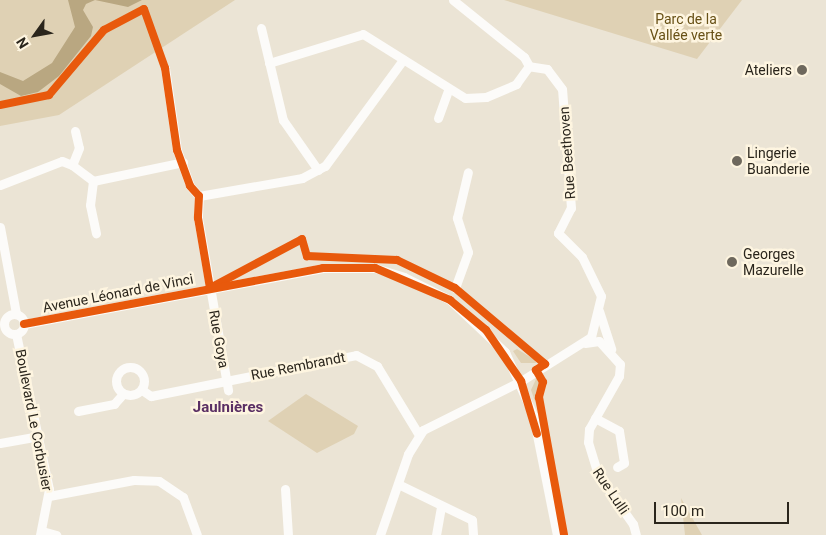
<!DOCTYPE html>
<meta charset="utf-8">
<style>
body{margin:0}
#map{position:relative;width:826px;height:535px;overflow:hidden;background:#ebe4d5;font-family:Roboto,sans-serif}
div>[style]{position:absolute}
.green>*{inset:0;background:#dfd1b4}
.water>*{inset:0;background:#b9a781}
.minor>*{height:9px;margin:-4.5px;padding:0 4.5px;transform-origin:4.5px;border-radius:4.5px;background:#fcfbf9}
.minor>.ring{margin:-4.5px;padding:0;box-sizing:content-box;background:none;border:9px solid #fcfbf9;border-radius:50%}
.cycleway>*{height:8px;margin:-4px;padding:0 4px;transform-origin:4px;border-radius:4px;background:#e8590c}
.dots>*{width:14px;height:14px;translate:-50% -50%;box-sizing:border-box;border:2px solid #fef5e0;border-radius:50%}
span{translate:-50% -50%;white-space:nowrap;text-align:center;line-height:1.15;-webkit-text-stroke:5px #fef5e0;paint-order:stroke}
.park-label{font-size:14px;color:#685116}
.poi-label{font-size:14px;color:#2a251c}
.right{translate:-100% -50%;text-align:right}
.left{translate:0 -50%;text-align:left}
.street-label{font-size:14px;color:#2a251c}
.neighbourhood-label{font-size:15px;color:#5a2f64;font-weight:700}
.north{position:absolute;left:10px;top:10px;width:50px;height:50px;-webkit-text-stroke:4px #fef5e0;paint-order:stroke;rotate:238deg;font-size:14px;font-weight:700;line-height:20px;text-align:center;color:#2a251c}
.north::after{content:'';display:block;margin:auto;width:18px;height:22px;background:#2a251c;clip-path:polygon(50% 0,100% 100%,50% 72%,0 100%)}
.scale{position:absolute;left:654px;top:502px;width:135px;height:22px;box-sizing:border-box;border:2px solid #2a251c;border-top:0;padding-left:6px;font-size:15px;line-height:18px;white-space:nowrap;color:#2a251c;-webkit-text-stroke:4px #fef5e0;paint-order:stroke}
</style>
<div id="map">
<div class="green">
<div style="clip-path:polygon(0 0,235px 0,59px 115px,0 126px)"></div>
<div style="clip-path:polygon(504px 0,742px 0,697px 59px)"></div>
<div style="clip-path:polygon(517px 349px,535px 360px,536px 363px,521px 363px,513px 351px)"></div>
<div style="clip-path:polygon(537px 377px,541px 384px,538px 410px,531px 390px)"></div>
<div style="clip-path:polygon(306px 394px,358px 426px,354px 434px,317px 453px,268px 421px)"></div>
<div style="clip-path:polygon(681px 498px,702px 535px,685px 535px)"></div>
</div>
<div class="water">
<div style="clip-path:polygon(68px 0,142px 0,128px 7px,95px 0,86px 4px,83px 10px,93px 27px,91px 36px,59px 76px,38px 92px,21px 96px,0 84px,0 72px,23px 81px,52px 63px,75px 27px)"></div>
</div>
<div class="minor">
<div style="left:453px;top:0;width:91px;rotate:38.8deg"></div>
<div style="left:524px;top:57px;width:10px;rotate:61deg"></div>
<div style="left:261px;top:28px;width:95px;rotate:76.6deg"></div>
<div style="left:283px;top:120px;width:61px;rotate:55deg"></div>
<div style="left:269px;top:63px;width:98px;rotate:-17.1deg"></div>
<div style="left:363px;top:34px;width:120px;rotate:32.1deg"></div>
<div style="left:465px;top:98px;width:21px;rotate:-3deg"></div>
<div style="left:486px;top:97px;width:33px;rotate:-23deg"></div>
<div style="left:516px;top:84px;width:22px;rotate:-54deg"></div>
<div style="left:165px;top:68px;width:83px;rotate:81.7deg"></div>
<div style="left:177px;top:150px;width:38px;rotate:70deg"></div>
<div style="left:190px;top:186px;width:13px;rotate:48deg"></div>
<div style="left:438px;top:118px;width:29px;rotate:-70deg"></div>
<div style="left:75px;top:131px;width:17px;rotate:77deg"></div>
<div style="left:79px;top:148px;width:18px;rotate:112deg"></div>
<div style="left:72px;top:165px;width:26px;rotate:37deg"></div>
<div style="left:93px;top:181px;width:24px;rotate:97deg"></div>
<div style="left:90px;top:205px;width:29px;rotate:78deg"></div>
<div style="left:93px;top:181px;width:92px;rotate:-11.9deg"></div>
<div style="left:0;top:185px;width:66px;rotate:-21.2deg"></div>
<div style="left:62px;top:161px;width:11px;rotate:22deg"></div>
<div style="left:199px;top:196px;width:105px;rotate:-9.9deg"></div>
<div style="left:302px;top:178px;width:26px;rotate:-28deg"></div>
<div style="left:325px;top:166px;width:132px;rotate:-53.7deg"></div>
<div style="left:199px;top:196px;width:22px;rotate:93deg"></div>
<div style="left:198px;top:218px;width:175px;rotate:80.1deg"></div>
<div style="left:0;top:227px;width:87px;rotate:79.5deg"></div>
<div style="left:455px;top:288px;width:38px;rotate:-70deg"></div>
<div style="left:468px;top:252px;width:36px;rotate:-108deg"></div>
<div style="left:457px;top:218px;width:47px;rotate:-76.6deg"></div>
<div style="left:599px;top:311px;width:40px;rotate:72deg"></div>
<div class="ring" style="left:4px;top:314px;width:11px;height:11px"></div>
<div style="left:24px;top:324px;width:304px;rotate:-10.6deg"></div>
<div style="left:323px;top:268px;width:52px"></div>
<div style="left:375px;top:268px;width:30px;rotate:17deg"></div>
<div style="left:404px;top:277px;width:51px;rotate:26.6deg"></div>
<div style="left:450px;top:300px;width:76px;rotate:43.4deg"></div>
<div style="left:505px;top:352px;width:69px;rotate:66deg"></div>
<div style="left:533px;top:415px;width:122px;rotate:78.7deg"></div>
<div style="left:16px;top:334px;width:158px;rotate:78deg"></div>
<div style="left:49px;top:489px;width:47px;rotate:101.1deg"></div>
<div style="left:585px;top:343px;width:14px;rotate:-8deg"></div>
<div style="left:599px;top:341px;width:31px;rotate:48deg"></div>
<div style="left:620px;top:364px;width:12px;rotate:95deg"></div>
<div style="left:619px;top:376px;width:61px;rotate:119.5deg"></div>
<div style="left:589px;top:429px;width:13px;rotate:94deg"></div>
<div style="left:588px;top:442px;width:34px;rotate:73deg"></div>
<div style="left:598px;top:475px;width:60px;rotate:54.5deg"></div>
<div style="left:633px;top:524px;width:11px;rotate:75deg"></div>
<div class="ring" style="left:116px;top:367px;width:19px;height:19px"></div>
<div style="left:142px;top:390px;width:11px;rotate:34deg"></div>
<div style="left:151px;top:396px;width:209px;rotate:-11.3deg"></div>
<div style="left:356px;top:355px;width:24px;rotate:28deg"></div>
<div style="left:377px;top:366px;width:81px;rotate:58.7deg"></div>
<div style="left:78px;top:411px;width:37px;rotate:-11deg"></div>
<div style="left:114px;top:404px;width:13px;rotate:-48deg"></div>
<div style="left:595px;top:418px;width:27px;rotate:28deg"></div>
<div style="left:619px;top:431px;width:32px;rotate:81deg"></div>
<div style="left:624px;top:463px;width:8px;rotate:150deg"></div>
<div style="left:0;top:443px;width:40px;rotate:-10deg"></div>
<div style="left:398px;top:484px;width:82px;rotate:25.9deg"></div>
<div style="left:472px;top:520px;width:15px;rotate:86deg"></div>
<div style="left:285px;top:489px;width:46px;rotate:86.3deg"></div>
<div style="left:49px;top:496px;width:86px;rotate:-10.7deg"></div>
<div style="left:134px;top:480px;width:25px;rotate:2deg"></div>
<div style="left:159px;top:481px;width:29px;rotate:34deg"></div>
<div style="left:183px;top:497px;width:40px;rotate:69.8deg"></div>
<div style="left:42px;top:531px;width:15px;rotate:16deg"></div>
<div style="left:380px;top:535px;width:86px;rotate:-70.9deg"></div>
<div style="left:408px;top:454px;width:28px;rotate:-58deg"></div>
<div style="left:423px;top:430px;width:110px;rotate:-26.6deg"></div>
<div style="left:521px;top:381px;width:83px;rotate:-32.2deg"></div>
<div style="left:591px;top:337px;width:42px;rotate:-76.3deg"></div>
<div style="left:601px;top:296px;width:43px;rotate:-116deg"></div>
<div style="left:582px;top:257px;width:34px;rotate:-135deg"></div>
<div style="left:558px;top:233px;width:28px;rotate:-63deg"></div>
<div style="left:571px;top:208px;width:119px;rotate:-94.3deg"></div>
<div style="left:562px;top:89px;width:25px;rotate:-127deg"></div>
<div style="left:547px;top:69px;width:18px;rotate:-171deg"></div>
<div style="left:436px;top:535px;width:27px;rotate:-80deg"></div>
</div>
<div class="cycleway">
<div style="left:0;top:105px;width:50px;rotate:-11.5deg"></div>
<div style="left:49px;top:95px;width:85px;rotate:-49.8deg"></div>
<div style="left:104px;top:30px;width:45px;rotate:-27.7deg"></div>
<div style="left:144px;top:9px;width:63px;rotate:70.4deg"></div>
<div style="left:165px;top:68px;width:83px;rotate:81.7deg"></div>
<div style="left:177px;top:150px;width:38px;rotate:70deg"></div>
<div style="left:190px;top:186px;width:13px;rotate:48deg"></div>
<div style="left:199px;top:196px;width:22px;rotate:93deg"></div>
<div style="left:198px;top:218px;width:71px;rotate:80.3deg"></div>
<div style="left:210px;top:288px;width:104px;rotate:-28deg"></div>
<div style="left:302px;top:239px;width:18px;rotate:74deg"></div>
<div style="left:307px;top:256px;width:90px;rotate:2.5deg"></div>
<div style="left:397px;top:260px;width:64px;rotate:25.8deg"></div>
<div style="left:455px;top:288px;width:118px;rotate:40.2deg"></div>
<div style="left:545px;top:364px;width:11px;rotate:146deg"></div>
<div style="left:536px;top:370px;width:14px;rotate:60deg"></div>
<div style="left:543px;top:382px;width:16px;rotate:105deg"></div>
<div style="left:539px;top:397px;width:140px;rotate:79.7deg"></div>
<div style="left:24px;top:324px;width:304px;rotate:-10.6deg"></div>
<div style="left:323px;top:268px;width:52px"></div>
<div style="left:375px;top:268px;width:82px;rotate:23.1deg"></div>
<div style="left:450px;top:300px;width:47px;rotate:39.8deg"></div>
<div style="left:486px;top:330px;width:62px;rotate:55.5deg"></div>
<div style="left:521px;top:381px;width:55px;rotate:73.2deg"></div>
</div>
<div class="dots">
<div style="left:802px;top:70px;background:#6e685d"></div>
<div style="left:737px;top:161px;background:#6e685d"></div>
<div style="left:732px;top:262px;background:#6e685d"></div>
</div>
<div class="park-label">
<span style="left:686px;top:27px">Parc de la<br>Vallée verte</span>
</div>
<div class="poi-label">
<span class="right" style="left:792px;top:70px">Ateliers</span>
<span class="left" style="left:747px;top:161px">Lingerie<br>Buanderie</span>
<span class="left" style="left:743px;top:262px">Georges<br>Mazurelle</span>
</div>
<div class="street-label">
<span style="left:567px;top:153px;rotate:-94deg">Rue Beethoven</span>
<span style="left:118px;top:293px;rotate:-11deg">Avenue Léonard de Vinci</span>
<span style="left:219px;top:339px;rotate:80deg">Rue Goya</span>
<span style="left:298px;top:366px;rotate:-11deg">Rue Rembrandt</span>
<span style="left:34px;top:420px;rotate:79deg">Boulevard Le Corbusier</span>
<span style="left:611px;top:491px;rotate:56deg">Rue Lulli</span>
</div>
<div class="neighbourhood-label">
<span style="left:228px;top:408px">Jaulnières</span>
</div>
<div class="north">N</div>
<div class="scale">100 m</div>
</div>
